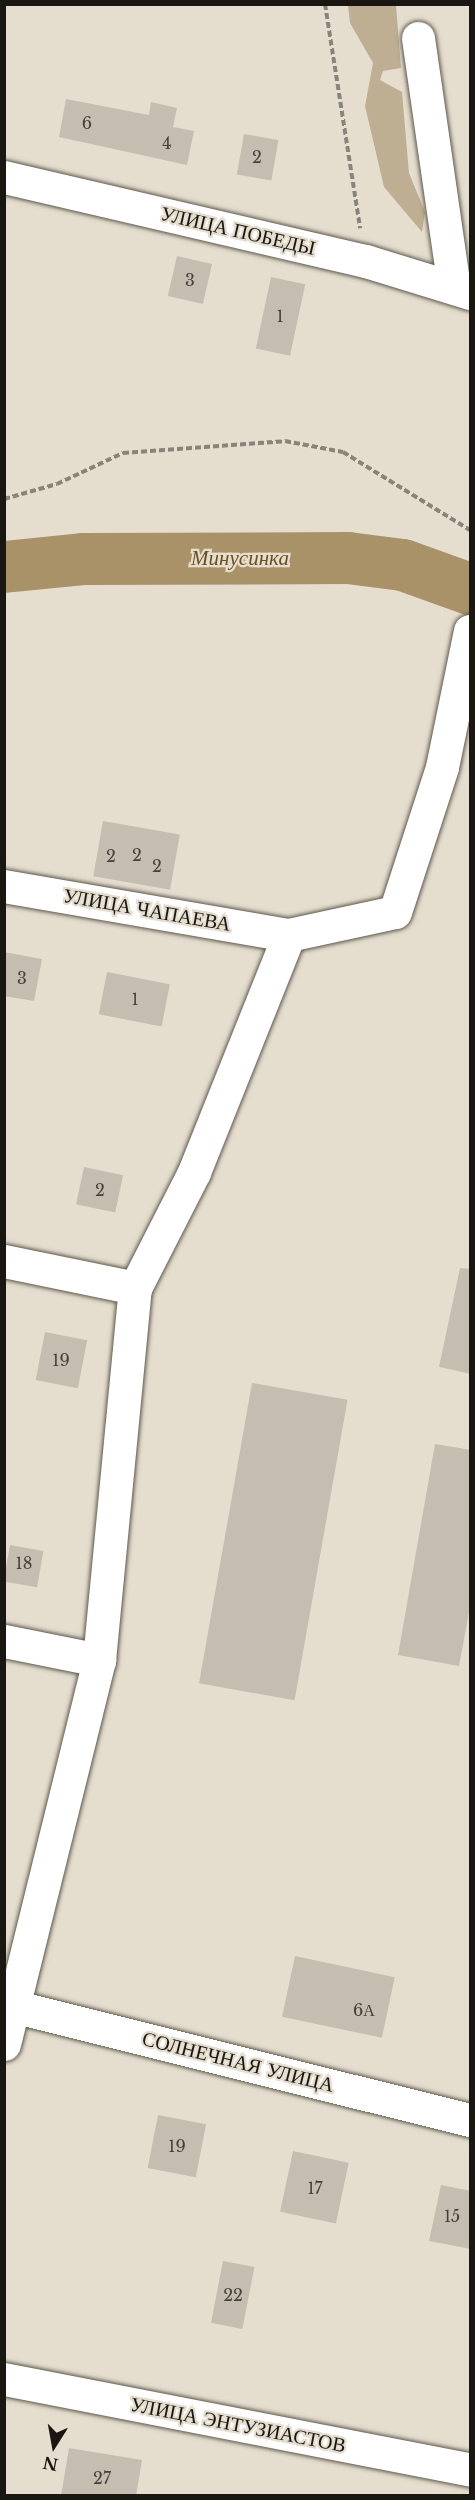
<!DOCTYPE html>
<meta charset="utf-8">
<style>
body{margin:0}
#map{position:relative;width:475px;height:2500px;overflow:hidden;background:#e5decf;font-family:"Libre Baskerville",serif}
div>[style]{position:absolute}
.green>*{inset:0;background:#beaf92}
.river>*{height:52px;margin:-26px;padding:0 26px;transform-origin:26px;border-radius:26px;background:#a99267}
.building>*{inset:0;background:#c5bdb0;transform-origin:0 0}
.path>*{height:4px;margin-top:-2px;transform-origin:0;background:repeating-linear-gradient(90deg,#89847a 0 6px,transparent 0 9px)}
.roads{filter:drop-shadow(0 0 2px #5e584c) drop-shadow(0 0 2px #5e584c)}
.minor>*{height:33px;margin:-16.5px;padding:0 16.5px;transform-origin:16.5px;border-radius:16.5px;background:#fff}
span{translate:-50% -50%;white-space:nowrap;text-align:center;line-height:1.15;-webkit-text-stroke:4.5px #e5decf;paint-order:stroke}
.number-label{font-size:16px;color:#45403a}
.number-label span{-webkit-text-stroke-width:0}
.street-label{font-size:20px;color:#1a1712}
.water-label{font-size:21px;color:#69501c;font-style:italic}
.frame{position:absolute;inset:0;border:6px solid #1a1712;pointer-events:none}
.north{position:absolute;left:24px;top:2416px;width:60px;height:60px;-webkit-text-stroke:4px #e5decf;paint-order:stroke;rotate:191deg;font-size:16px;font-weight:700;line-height:24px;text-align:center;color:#1a1712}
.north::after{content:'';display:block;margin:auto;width:21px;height:27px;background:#1a1712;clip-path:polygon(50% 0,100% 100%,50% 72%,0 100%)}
</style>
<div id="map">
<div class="green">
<div style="clip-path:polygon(348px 5px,396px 5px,401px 68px,383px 71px,380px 80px,402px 92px,409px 173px,425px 212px,422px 232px,384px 187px,365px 106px,373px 63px,350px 23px)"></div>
</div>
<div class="river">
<div style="left:4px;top:567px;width:79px;rotate:-5.8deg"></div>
<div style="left:83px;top:559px;width:265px;rotate:-0.2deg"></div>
<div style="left:348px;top:558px;width:55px;rotate:7.3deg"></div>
<div style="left:403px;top:565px;width:71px;rotate:19.7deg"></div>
</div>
<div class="building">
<div style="clip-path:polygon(66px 99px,149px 115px,151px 102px,177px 108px,173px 127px,194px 131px,187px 165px,59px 137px)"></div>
<div style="left:244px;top:134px;width:35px;height:41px;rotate:10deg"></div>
<div style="left:177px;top:256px;width:36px;height:41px;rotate:13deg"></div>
<div style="left:271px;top:277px;width:35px;height:73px;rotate:12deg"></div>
<div style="left:103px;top:821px;width:78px;height:56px;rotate:10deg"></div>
<div style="clip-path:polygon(4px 952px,42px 959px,34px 1001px,4px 996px)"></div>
<div style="left:107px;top:972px;width:64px;height:43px;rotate:11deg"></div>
<div style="left:84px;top:1167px;width:40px;height:38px;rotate:12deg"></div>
<div style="clip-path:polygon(460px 1268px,471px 1269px,471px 1374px,439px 1367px)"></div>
<div style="left:45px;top:1332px;width:43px;height:49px;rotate:11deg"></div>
<div style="left:252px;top:1383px;width:97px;height:305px;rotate:10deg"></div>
<div style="clip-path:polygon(435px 1444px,471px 1450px,471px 1602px,459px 1666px,398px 1655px)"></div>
<div style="left:10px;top:1545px;width:34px;height:37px;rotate:10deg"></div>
<div style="left:295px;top:1956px;width:102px;height:62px;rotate:12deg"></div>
<div style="left:158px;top:2115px;width:49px;height:54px;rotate:11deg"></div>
<div style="left:293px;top:2151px;width:57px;height:62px;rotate:12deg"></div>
<div style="clip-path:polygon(441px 2185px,471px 2191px,471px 2249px,429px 2241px)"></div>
<div style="left:223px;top:2261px;width:32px;height:63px;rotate:11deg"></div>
<div style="clip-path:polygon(69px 2448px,142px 2460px,136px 2496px,61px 2496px)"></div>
</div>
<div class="path">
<div style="left:325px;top:4px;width:227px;rotate:81.1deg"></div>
<div style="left:4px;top:499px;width:55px;rotate:-15.8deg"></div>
<div style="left:57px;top:484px;width:73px;rotate:-25.2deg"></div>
<div style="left:123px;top:453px;width:162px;rotate:-4.2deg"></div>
<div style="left:285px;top:441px;width:59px;rotate:10.7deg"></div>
<div style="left:343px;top:452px;width:149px;rotate:31.6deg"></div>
</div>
<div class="roads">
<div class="minor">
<div style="left:418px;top:38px;width:252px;rotate:81.8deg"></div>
<div style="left:4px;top:177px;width:372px;rotate:13.1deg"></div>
<div style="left:366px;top:261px;width:109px;rotate:17.1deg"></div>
<div style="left:4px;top:886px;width:289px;rotate:9.8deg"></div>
<div style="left:4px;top:1261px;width:134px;rotate:11.6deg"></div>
<div style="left:4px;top:1641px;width:97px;rotate:11.3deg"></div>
<div style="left:4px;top:2004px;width:480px;rotate:14deg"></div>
<div style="left:4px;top:2044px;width:396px;rotate:-76.1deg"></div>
<div style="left:99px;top:1660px;width:374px;rotate:-84.5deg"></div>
<div style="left:135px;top:1288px;width:130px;rotate:-63deg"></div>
<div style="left:194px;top:1172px;width:255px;rotate:-68.2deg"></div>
<div style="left:289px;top:935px;width:108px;rotate:-12.2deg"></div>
<div style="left:395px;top:912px;width:152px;rotate:-72deg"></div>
<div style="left:442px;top:767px;width:139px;rotate:-78.4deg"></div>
<div style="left:4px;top:2379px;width:475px;rotate:11deg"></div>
</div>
</div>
<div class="number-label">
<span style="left:87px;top:123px">6</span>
<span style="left:167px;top:143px">4</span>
<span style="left:257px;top:157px">2</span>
<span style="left:190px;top:280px">3</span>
<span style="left:280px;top:316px">1</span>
<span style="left:137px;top:855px">2</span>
<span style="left:111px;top:856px">2</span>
<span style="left:157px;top:866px">2</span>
<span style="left:22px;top:978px">3</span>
<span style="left:135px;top:999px">1</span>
<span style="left:100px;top:1190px">2</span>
<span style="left:61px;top:1360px">19</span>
<span style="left:24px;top:1563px">18</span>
<span style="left:364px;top:2010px">6А</span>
<span style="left:177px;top:2146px">19</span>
<span style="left:315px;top:2188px">17</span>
<span style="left:452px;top:2216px">15</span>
<span style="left:233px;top:2295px">22</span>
<span style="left:102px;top:2478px">27</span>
</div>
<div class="street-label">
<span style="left:238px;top:231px;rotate:13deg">УЛИЦА ПОБЕДЫ</span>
<span style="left:147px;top:910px;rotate:10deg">УЛИЦА ЧАПАЕВА</span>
<span style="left:238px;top:2062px;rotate:14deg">СОЛНЕЧНАЯ УЛИЦА</span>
<span style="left:238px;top:2425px;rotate:11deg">УЛИЦА ЭНТУЗИАСТОВ</span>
</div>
<div class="water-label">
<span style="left:240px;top:558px">Минусинка</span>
</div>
<div class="frame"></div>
<div class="north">N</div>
</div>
